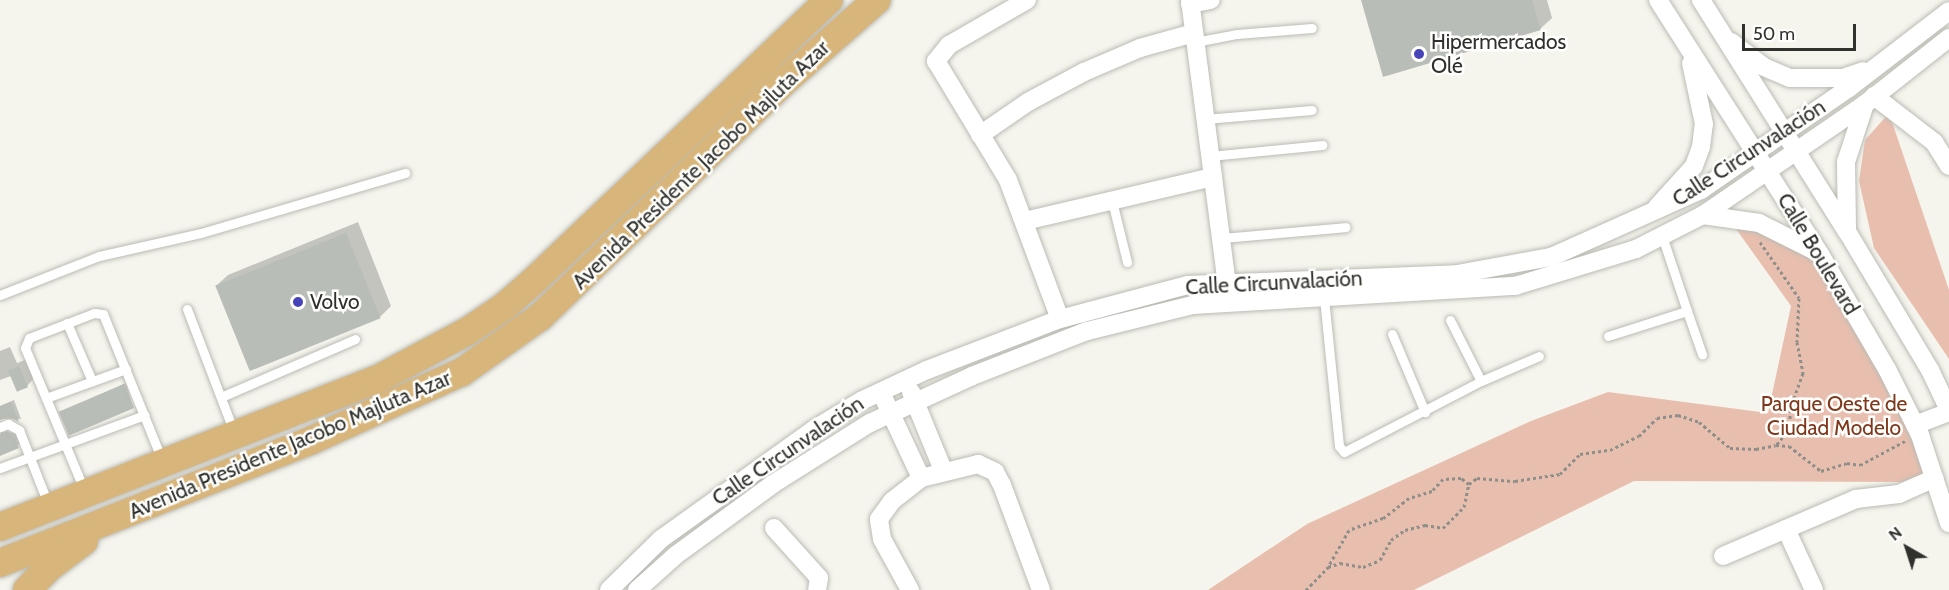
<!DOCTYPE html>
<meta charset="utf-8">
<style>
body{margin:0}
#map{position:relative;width:1949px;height:590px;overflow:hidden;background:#f5f5ee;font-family:Cabin,sans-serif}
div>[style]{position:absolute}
.green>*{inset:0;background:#e8bfaf}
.shadow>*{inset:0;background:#0003}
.building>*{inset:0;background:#b8bdb7;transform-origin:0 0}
.path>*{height:3px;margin-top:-1.5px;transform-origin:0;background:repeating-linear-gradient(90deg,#8f8f8a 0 3px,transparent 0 6px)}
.roads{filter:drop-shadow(0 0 2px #bbbbb4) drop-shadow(0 0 2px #bbbbb4)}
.lane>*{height:9px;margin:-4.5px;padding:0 4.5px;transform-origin:4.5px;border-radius:4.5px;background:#fff}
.street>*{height:18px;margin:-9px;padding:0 9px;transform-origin:9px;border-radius:9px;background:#fff}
.primary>*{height:28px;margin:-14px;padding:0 14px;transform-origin:14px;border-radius:14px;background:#d7b57b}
.dots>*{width:16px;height:16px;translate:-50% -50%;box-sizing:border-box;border:3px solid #fffffe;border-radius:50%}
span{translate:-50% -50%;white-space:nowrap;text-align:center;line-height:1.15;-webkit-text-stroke:5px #fffffe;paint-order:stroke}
.poi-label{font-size:21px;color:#30302d}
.left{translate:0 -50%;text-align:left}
.street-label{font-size:21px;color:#30302d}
.park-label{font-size:21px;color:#7f381b}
.north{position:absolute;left:1877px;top:518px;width:60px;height:60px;-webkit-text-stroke:4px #fffffe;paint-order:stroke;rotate:321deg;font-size:16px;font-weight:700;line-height:24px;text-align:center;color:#30302d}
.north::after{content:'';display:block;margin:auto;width:21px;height:27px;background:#30302d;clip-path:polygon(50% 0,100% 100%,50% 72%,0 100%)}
.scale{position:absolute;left:1742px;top:24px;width:114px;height:27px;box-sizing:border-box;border:3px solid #30302d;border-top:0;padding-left:8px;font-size:18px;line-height:21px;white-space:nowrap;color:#30302d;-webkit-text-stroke:4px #fffffe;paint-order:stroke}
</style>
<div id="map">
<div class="green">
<div style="clip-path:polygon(1889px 113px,1949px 290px,1949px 359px,1874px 248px,1859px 181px,1865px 140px)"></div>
<div style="clip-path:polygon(1734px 226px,1769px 226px,1812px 261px,1884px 371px,1934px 471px,1901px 482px,1634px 481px,1414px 590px,1208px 590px,1307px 524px,1531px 421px,1608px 392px,1768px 413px,1791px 306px)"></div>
</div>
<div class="shadow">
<div style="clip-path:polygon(1362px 0,1547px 0,1552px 18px,1540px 29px)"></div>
<div style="clip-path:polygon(358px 222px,391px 306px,380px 317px,216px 286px,228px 275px)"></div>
<div style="clip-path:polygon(10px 347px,17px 363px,28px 359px,35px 377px,27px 386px,11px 376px,0 380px,0 351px)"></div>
<div style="clip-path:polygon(126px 383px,133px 407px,61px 413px,63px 411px)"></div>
<div style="clip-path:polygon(14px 400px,21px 419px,0 419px,0 406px)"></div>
<div style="clip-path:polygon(1px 432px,16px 433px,20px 444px,0 454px)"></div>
</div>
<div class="building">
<div style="clip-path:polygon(1361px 0,1532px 0,1541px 30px,1383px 77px)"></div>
<div style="left:346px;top:233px;width:92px;height:141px;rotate:68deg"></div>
<div style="left:19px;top:366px;width:23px;height:12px;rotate:67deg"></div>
<div style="left:124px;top:384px;width:26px;height:71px;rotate:67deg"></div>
<div style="clip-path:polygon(11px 402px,19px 422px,9px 417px,0 420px,0 406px)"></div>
<div style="clip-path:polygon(7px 431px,14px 435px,19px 448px,0 456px,0 434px)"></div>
</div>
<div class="path">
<div style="left:1760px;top:242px;width:68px;rotate:55.1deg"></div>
<div style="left:1799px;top:298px;width:44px;rotate:92.6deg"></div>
<div style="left:1797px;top:342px;width:32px;rotate:79deg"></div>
<div style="left:1803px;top:373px;width:38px;rotate:110deg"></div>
<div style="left:1790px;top:409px;width:19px;rotate:90deg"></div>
<div style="left:1790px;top:428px;width:22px;rotate:129deg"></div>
<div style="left:1776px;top:445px;width:13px;rotate:4deg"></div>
<div style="left:1789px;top:446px;width:41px;rotate:38deg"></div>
<div style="left:1821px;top:471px;width:27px;rotate:-17deg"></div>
<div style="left:1847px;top:463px;width:13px;rotate:9deg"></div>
<div style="left:1860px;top:465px;width:51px;rotate:-28.1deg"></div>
<div style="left:1469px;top:484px;width:10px;rotate:-143deg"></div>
<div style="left:1461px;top:478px;width:18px;rotate:177deg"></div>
<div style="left:1443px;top:479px;width:16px;rotate:133deg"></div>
<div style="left:1432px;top:491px;width:24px;rotate:163deg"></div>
<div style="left:1409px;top:498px;width:33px;rotate:142deg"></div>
<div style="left:1383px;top:518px;width:36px;rotate:161deg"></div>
<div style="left:1349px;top:530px;width:43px;rotate:119.6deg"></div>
<div style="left:1328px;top:567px;width:13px;rotate:-18deg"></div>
<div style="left:1340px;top:563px;width:23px;rotate:10deg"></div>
<div style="left:1363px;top:567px;width:18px;rotate:-22deg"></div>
<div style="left:1380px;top:560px;width:23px;rotate:-61deg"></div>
<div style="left:1391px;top:540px;width:17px;rotate:-36deg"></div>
<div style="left:1405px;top:530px;width:21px;rotate:-14deg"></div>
<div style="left:1425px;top:525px;width:18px;rotate:9deg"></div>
<div style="left:1443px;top:528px;width:30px;rotate:-45deg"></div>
<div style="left:1464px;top:507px;width:24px;rotate:-78deg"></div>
<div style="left:1469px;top:484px;width:10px;rotate:-37deg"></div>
<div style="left:1477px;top:478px;width:38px;rotate:5deg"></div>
<div style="left:1515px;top:481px;width:46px;rotate:-8.8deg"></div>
<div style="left:1560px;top:474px;width:28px;rotate:-45deg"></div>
<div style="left:1580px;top:454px;width:30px;rotate:-8deg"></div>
<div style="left:1610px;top:450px;width:32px;rotate:-26deg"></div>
<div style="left:1639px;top:436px;width:25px;rotate:-45deg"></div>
<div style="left:1657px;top:418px;width:21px;rotate:-8deg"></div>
<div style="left:1678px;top:415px;width:22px;rotate:18deg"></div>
<div style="left:1699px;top:422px;width:40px;rotate:40deg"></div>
<div style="left:1730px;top:448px;width:26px;rotate:2deg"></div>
<div style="left:1756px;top:449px;width:20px;rotate:-11deg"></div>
<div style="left:1306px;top:590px;width:32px;rotate:-46deg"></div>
</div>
<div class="roads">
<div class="lane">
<div style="left:1195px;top:42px;width:43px;rotate:-10.8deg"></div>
<div style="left:1237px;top:34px;width:75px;rotate:-4.6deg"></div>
<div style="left:1205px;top:119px;width:107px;rotate:-4.8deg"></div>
<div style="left:1210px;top:156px;width:113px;rotate:-5.6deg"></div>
<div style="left:1112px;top:201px;width:63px;rotate:76.2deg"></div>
<div style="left:1221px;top:238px;width:125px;rotate:-5deg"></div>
<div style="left:0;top:295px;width:106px;rotate:-21.5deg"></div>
<div style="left:99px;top:256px;width:105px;rotate:-12.7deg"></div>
<div style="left:201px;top:233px;width:213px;rotate:-16.4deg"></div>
<div style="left:1324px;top:298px;width:149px;rotate:84.2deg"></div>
<div style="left:1339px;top:446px;width:8px;rotate:50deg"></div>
<div style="left:1344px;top:452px;width:154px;rotate:-27.4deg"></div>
<div style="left:1481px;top:381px;width:63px;rotate:-23.3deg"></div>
<div style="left:187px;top:309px;width:132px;rotate:69.1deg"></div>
<div style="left:1687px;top:311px;width:46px;rotate:70.8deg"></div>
<div style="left:1450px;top:320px;width:68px;rotate:63.1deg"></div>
<div style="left:67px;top:323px;width:63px;rotate:66.7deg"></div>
<div style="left:1392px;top:334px;width:85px;rotate:67.1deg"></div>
<div style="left:1608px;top:336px;width:83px;rotate:-17.6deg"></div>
<div style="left:1687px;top:311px;width:79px;rotate:-108.4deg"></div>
<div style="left:221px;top:397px;width:146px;rotate:-23.4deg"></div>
<div style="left:46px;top:398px;width:85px;rotate:-19.9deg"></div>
<div style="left:0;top:427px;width:9px;rotate:-21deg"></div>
<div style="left:8px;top:424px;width:13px;rotate:29deg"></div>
<div style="left:19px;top:430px;width:82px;rotate:68.5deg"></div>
<div style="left:0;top:468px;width:154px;rotate:-20.1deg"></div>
<div style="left:85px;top:492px;width:156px;rotate:-112.6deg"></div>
<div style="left:25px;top:348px;width:11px;rotate:-68deg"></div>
<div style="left:29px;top:338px;width:70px;rotate:-21deg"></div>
<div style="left:94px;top:313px;width:9px;rotate:6deg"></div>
<div style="left:103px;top:314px;width:157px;rotate:68deg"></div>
</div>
<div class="street">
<div style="left:1027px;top:0;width:90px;rotate:150deg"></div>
<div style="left:949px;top:45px;width:21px;rotate:129deg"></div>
<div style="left:936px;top:61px;width:139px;rotate:58.8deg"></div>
<div style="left:1008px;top:180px;width:148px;rotate:69.5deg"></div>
<div style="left:1190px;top:0;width:296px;rotate:82.6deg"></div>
<div style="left:1658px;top:0;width:301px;rotate:57.5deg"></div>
<div style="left:1820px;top:254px;width:135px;rotate:59.8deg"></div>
<div style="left:1888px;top:371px;width:72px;rotate:63.4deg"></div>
<div style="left:1920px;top:435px;width:93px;rotate:71.8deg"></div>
<div style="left:1701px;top:0;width:275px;rotate:57.8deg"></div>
<div style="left:1848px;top:233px;width:160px;rotate:59.1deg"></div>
<div style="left:1930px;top:370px;width:44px;rotate:64.6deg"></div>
<div style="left:1190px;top:4px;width:21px;rotate:-11deg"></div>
<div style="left:1731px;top:42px;width:41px;rotate:37.1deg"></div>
<div style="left:1764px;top:67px;width:28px;rotate:23deg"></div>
<div style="left:1790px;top:78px;width:53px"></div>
<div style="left:1843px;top:78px;width:21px;rotate:-19deg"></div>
<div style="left:1874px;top:96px;width:76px;rotate:37.5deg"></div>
<div style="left:1934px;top:142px;width:28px;rotate:58deg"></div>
<div style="left:980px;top:135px;width:58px;rotate:-34.5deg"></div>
<div style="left:1028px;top:102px;width:64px;rotate:-28.2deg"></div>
<div style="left:1084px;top:72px;width:61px;rotate:-23.2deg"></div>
<div style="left:1140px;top:48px;width:56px;rotate:-15.5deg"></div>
<div style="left:1657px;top:207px;width:55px;rotate:-47.9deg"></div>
<div style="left:1694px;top:166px;width:20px;rotate:-70deg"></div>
<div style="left:1701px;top:147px;width:23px;rotate:-83deg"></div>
<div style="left:1704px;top:124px;width:62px;rotate:-102deg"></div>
<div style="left:1703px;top:215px;width:57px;rotate:8.1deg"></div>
<div style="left:1759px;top:223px;width:67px;rotate:26.6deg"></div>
<div style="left:1025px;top:221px;width:193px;rotate:-13.2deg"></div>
<div style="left:1847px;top:228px;width:66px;rotate:-90.9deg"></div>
<div style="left:1846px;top:162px;width:61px;rotate:-71.9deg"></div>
<div style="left:911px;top:392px;width:84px;rotate:67.7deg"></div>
<div style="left:885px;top:401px;width:85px;rotate:64.9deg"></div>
<div style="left:1915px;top:425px;width:36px;rotate:-21deg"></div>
<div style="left:774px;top:528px;width:67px;rotate:48deg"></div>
<div style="left:819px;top:578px;width:12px;rotate:99deg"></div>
<div style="left:1786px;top:529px;width:67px;rotate:65.3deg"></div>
<div style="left:1723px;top:556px;width:145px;rotate:-23.2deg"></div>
<div style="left:1856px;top:499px;width:43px;rotate:-6.6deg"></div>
<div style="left:1899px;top:494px;width:39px;rotate:-24deg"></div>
<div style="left:609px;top:590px;width:73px;rotate:-44.4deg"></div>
<div style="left:661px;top:539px;width:187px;rotate:-35.6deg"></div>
<div style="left:813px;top:430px;width:56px;rotate:-31.1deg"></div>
<div style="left:861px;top:401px;width:73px;rotate:-25.2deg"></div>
<div style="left:927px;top:370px;width:142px;rotate:-21deg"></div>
<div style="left:1060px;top:319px;width:132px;rotate:-14.9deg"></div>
<div style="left:1188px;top:285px;width:269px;rotate:-2.3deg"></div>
<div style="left:1457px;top:274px;width:96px;rotate:-10.3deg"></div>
<div style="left:1551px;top:257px;width:164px;rotate:-24.1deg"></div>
<div style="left:1701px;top:190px;width:180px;rotate:-34.6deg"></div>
<div style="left:1849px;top:88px;width:126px;rotate:-37.6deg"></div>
<div style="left:637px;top:590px;width:52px;rotate:-41.9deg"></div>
<div style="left:676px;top:555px;width:120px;rotate:-36.2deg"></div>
<div style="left:773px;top:484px;width:115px;rotate:-32.2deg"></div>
<div style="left:870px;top:423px;width:112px;rotate:-24.7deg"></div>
<div style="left:972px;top:376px;width:123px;rotate:-21.4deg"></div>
<div style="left:1087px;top:331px;width:109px;rotate:-13.8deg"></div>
<div style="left:1193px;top:305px;width:323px;rotate:-3.4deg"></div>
<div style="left:1515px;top:286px;width:127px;rotate:-17deg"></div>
<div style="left:1636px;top:249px;width:75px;rotate:-26.9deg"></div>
<div style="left:1703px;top:215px;width:196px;rotate:-34.4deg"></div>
<div style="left:1865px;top:104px;width:107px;rotate:-38.2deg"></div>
<div style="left:910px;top:590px;width:58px;rotate:-118.8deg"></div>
<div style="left:882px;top:539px;width:20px;rotate:-99deg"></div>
<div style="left:879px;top:519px;width:22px;rotate:-54deg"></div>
<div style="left:892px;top:501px;width:37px;rotate:-38deg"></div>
<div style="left:921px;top:478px;width:59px;rotate:-13.8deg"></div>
<div style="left:978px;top:464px;width:19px;rotate:25deg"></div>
<div style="left:995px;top:472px;width:15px;rotate:62deg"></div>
<div style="left:1002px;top:485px;width:112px;rotate:69.6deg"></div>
</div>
<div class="primary">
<div style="left:0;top:527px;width:404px;rotate:-21.4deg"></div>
<div style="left:376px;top:380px;width:104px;rotate:-28deg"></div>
<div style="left:468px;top:331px;width:45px;rotate:-34deg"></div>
<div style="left:505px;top:306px;width:43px;rotate:-41.2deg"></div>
<div style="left:537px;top:278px;width:403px;rotate:-43.6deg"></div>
<div style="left:0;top:563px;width:335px;rotate:-21.5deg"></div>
<div style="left:312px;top:440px;width:165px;rotate:-24.4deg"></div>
<div style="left:462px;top:372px;width:95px;rotate:-35.2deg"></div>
<div style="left:540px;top:317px;width:332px;rotate:-44deg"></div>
<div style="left:779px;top:86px;width:130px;rotate:-41.3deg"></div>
<div style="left:27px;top:590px;width:30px;rotate:-46deg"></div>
<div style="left:48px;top:568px;width:45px;rotate:-36.9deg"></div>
</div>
</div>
<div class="dots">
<div style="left:1419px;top:54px;background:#4743b9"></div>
<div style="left:298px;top:302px;background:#4743b9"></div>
</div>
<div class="poi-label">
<span class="left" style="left:1431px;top:54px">Hipermercados<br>Olé</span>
<span class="left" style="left:310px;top:302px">Volvo</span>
</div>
<div class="street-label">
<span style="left:1749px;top:153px;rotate:-33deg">Calle Circunvalación</span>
<span style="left:701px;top:165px;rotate:-44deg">Avenida Presidente Jacobo Majluta Azar</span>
<span style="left:1818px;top:254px;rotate:59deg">Calle Boulevard</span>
<span style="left:1274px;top:283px;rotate:-3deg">Calle Circunvalación</span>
<span style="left:290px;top:445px;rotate:-23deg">Avenida Presidente Jacobo Majluta Azar</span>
<span style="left:788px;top:451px;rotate:-34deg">Calle Circunvalación</span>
</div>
<div class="park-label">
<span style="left:1834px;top:416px">Parque Oeste de<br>Ciudad Modelo</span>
</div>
<div class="north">N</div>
<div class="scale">50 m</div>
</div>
